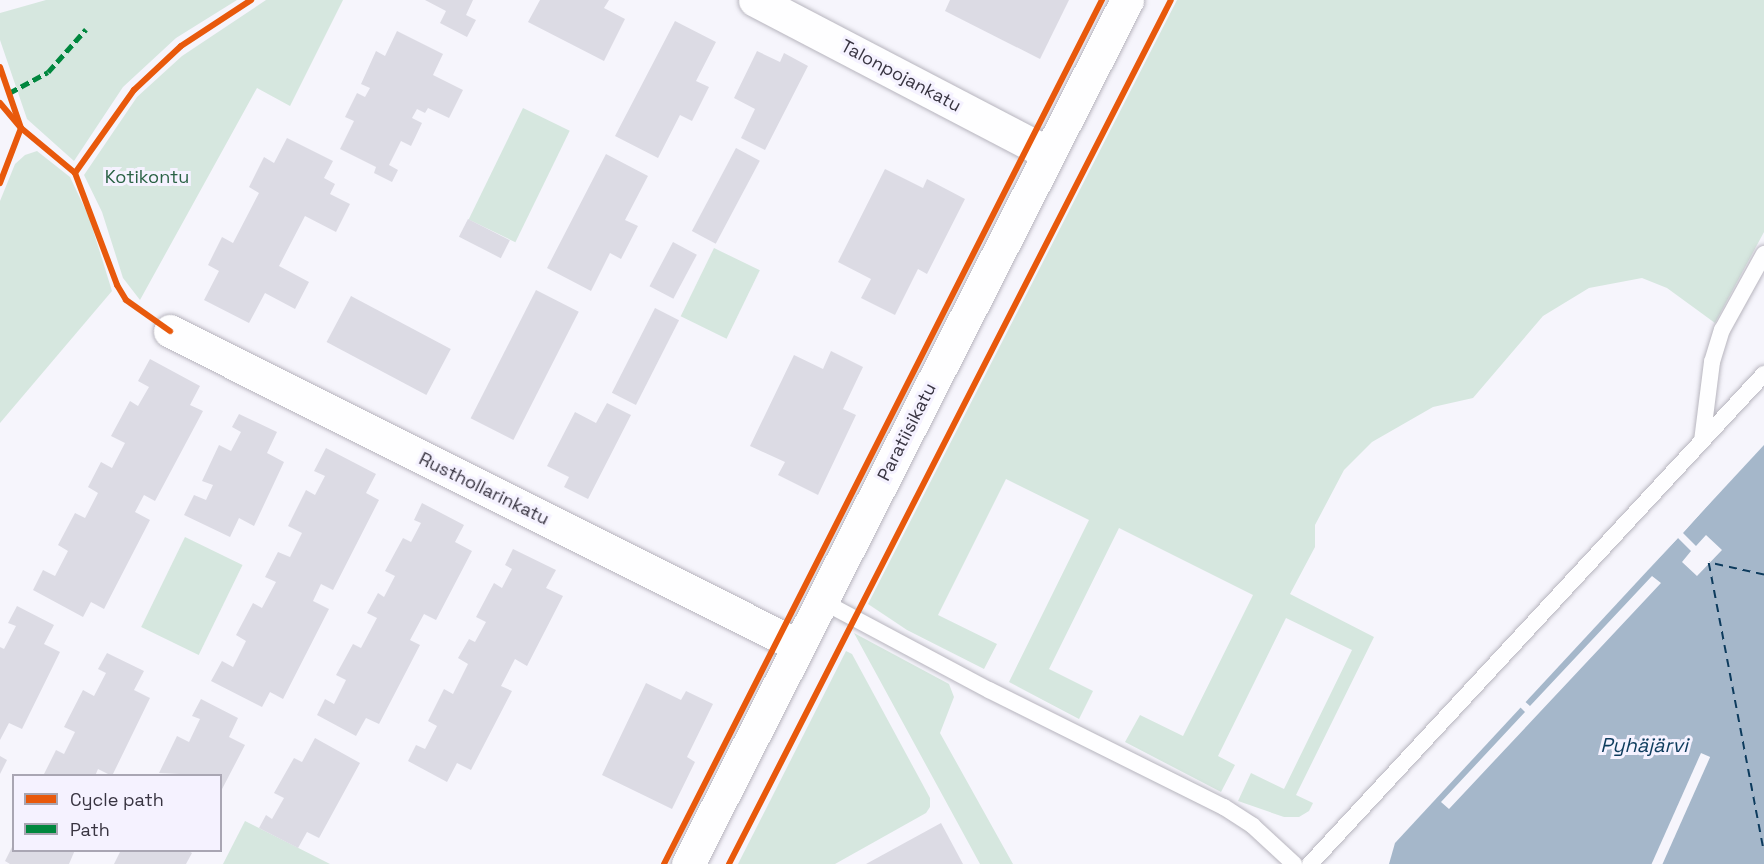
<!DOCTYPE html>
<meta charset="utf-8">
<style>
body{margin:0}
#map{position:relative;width:1764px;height:864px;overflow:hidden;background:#f6f5fc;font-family:"Space Grotesk",sans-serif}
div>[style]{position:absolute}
.green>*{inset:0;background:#d6e7df;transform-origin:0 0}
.water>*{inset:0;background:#a5b7ca}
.pier>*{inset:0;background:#f6f5fc;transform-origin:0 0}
.ferry>*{height:1.5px;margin-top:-0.75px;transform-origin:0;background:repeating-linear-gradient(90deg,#0d3b5d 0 8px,transparent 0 14px)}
.building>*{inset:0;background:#dcdbe4;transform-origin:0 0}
.roads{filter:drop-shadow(0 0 2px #b7b5be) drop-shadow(0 0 2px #b7b5be)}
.service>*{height:16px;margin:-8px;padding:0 8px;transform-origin:8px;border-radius:8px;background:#fefeff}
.minor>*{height:33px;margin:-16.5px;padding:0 16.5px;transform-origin:16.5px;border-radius:16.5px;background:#fefeff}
.tertiary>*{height:33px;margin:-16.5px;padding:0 16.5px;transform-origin:16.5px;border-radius:16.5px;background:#fefeff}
.quiet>*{height:4.5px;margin-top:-2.25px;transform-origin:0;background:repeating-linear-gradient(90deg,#00873e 0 9px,transparent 0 13.5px)}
.cycleway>*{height:6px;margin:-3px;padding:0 3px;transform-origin:3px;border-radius:3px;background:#e8590c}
span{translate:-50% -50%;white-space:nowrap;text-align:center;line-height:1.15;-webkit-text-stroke:6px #f5f2ff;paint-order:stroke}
.street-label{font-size:18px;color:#383441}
.park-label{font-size:18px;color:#2a6245}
.water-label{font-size:20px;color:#0d3b5d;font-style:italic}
.legend{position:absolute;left:12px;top:774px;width:210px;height:78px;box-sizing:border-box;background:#f5f2ff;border:2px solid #a9a6b3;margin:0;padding:8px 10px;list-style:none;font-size:18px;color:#383441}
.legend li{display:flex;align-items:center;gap:12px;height:30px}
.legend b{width:30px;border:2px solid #a9a6b3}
</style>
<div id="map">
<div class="green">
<div style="clip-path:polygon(46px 0,237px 0,176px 38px,123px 87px,74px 161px,27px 119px,0 40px,0 13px)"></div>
<div style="clip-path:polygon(266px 0,343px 0,290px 106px,257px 88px,140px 300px,123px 278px,102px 212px,84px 175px,137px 97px,182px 56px)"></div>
<div style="clip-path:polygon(1177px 0,1764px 0,1764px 232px,1715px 323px,1667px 288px,1642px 278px,1589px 288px,1543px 316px,1473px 398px,1433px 407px,1372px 442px,1344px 470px,1315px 525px,1315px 547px,1290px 594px,1374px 637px,1296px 795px,1313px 803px,1309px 811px,1299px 817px,1284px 817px,1238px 801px,1251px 773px,1284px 789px,1352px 650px,1286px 618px,1218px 756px,1235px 765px,1221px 792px,1125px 742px,1140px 715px,1183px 736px,1253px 595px,1119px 528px,1049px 669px,1093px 691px,1079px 719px,1009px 682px,1089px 520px,1006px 479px,938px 615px,997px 644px,984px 669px,907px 630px,868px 604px)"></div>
<div style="left:523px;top:108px;width:52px;height:124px;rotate:26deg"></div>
<div style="clip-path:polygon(37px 151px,70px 177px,89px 217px,112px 291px,0 423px,0 201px,15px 164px,25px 155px)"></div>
<div style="left:714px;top:248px;width:51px;height:76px;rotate:26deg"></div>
<div style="left:185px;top:537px;width:64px;height:100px;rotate:26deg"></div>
<div style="clip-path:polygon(854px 633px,949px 684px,954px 697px,940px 733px,1013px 864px,980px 864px)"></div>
<div style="clip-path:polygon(846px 651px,852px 654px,930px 798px,930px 807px,926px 813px,835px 864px,738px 864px)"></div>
<div style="clip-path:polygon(245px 821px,330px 864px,223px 864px)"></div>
</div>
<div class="water">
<div style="clip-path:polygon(1764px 445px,1764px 864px,1389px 864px,1395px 843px)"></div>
</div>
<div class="pier">
<div style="clip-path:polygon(1764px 442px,1683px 533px,1696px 546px,1706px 535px,1722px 550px,1697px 576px,1682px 562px,1691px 551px,1678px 538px,1647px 571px)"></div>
<div style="clip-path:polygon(1652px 576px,1661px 583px,1449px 809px,1441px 802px,1525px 712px,1517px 704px,1522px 699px,1530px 706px)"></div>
<div style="left:1701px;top:753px;width:10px;height:123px;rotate:24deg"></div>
</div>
<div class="ferry">
<div style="left:1764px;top:575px;width:56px;rotate:-167.7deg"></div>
<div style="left:1709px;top:563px;width:293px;rotate:79.2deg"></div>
</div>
<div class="building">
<div style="clip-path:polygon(425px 0,473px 0,466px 15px,476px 20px,467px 37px,440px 23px,446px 11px)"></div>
<div style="clip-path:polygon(540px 0,609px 0,604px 8px,625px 19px,604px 61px,528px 22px)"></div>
<div style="clip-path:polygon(950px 0,1069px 0,1040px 59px,945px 11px)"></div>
<div style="clip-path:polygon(675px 21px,716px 42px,696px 81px,709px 87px,692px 121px,680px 115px,658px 158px,615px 136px)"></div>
<div style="clip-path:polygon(397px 31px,443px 54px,433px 75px,463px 90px,449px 118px,428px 108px,425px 113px,417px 109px,412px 118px,422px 123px,411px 146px,401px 141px,389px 165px,398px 170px,392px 182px,374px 173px,376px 167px,340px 149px,354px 121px,345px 117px,357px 93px,365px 97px,370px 88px,361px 84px,376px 51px,385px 56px)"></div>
<div style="clip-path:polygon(757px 51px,780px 62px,784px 53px,808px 66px,765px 150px,741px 138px,755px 109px,734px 98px)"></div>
<div style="clip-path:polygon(287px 138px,333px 161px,324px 178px,335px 184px,330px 194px,350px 204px,336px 232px,305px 216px,279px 266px,309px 282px,295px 309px,265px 293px,249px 323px,204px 300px,219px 271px,208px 265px,222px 237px,233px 243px,259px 193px,249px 187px,264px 157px,274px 163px)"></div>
<div style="left:736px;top:148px;width:27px;height:94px;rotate:28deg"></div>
<div style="clip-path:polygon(606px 154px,648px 176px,625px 220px,638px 226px,621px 259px,610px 253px,591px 291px,547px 268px)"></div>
<div style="clip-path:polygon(885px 169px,923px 188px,927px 179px,965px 199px,927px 274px,918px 269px,895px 315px,861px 298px,871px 279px,838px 262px)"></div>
<div style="left:468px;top:219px;width:47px;height:20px;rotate:27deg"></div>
<div style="left:673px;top:242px;width:27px;height:50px;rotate:28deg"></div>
<div style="left:536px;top:290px;width:48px;height:144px;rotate:27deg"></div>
<div style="left:351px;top:296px;width:113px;height:52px;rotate:28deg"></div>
<div style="left:655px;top:308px;width:27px;height:95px;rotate:27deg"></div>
<div style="clip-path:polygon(831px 351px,863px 367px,843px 409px,856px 415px,818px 495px,778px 475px,785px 462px,750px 446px,794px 355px,823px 369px)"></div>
<div style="clip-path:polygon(150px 359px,200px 386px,190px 405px,203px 411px,155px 501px,144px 495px,135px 512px,150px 520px,104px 609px,91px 602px,83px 617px,33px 590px,43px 570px,55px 576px,68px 551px,58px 545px,75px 513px,85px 518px,98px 493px,88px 487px,101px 462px,112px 468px,125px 443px,111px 436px,130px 401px,138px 406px,149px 387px,138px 381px)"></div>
<div style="clip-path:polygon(607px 403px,631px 415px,588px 499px,564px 487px,569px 477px,547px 466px,575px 412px,596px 423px)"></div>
<div style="clip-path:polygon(239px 414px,277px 432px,267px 453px,284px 462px,254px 526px,239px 518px,230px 537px,184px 515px,194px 495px,206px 500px,213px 485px,202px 481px,219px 445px,231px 451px,241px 432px,232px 427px)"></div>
<div style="clip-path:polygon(326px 448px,376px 474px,366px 493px,379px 500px,333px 590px,321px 584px,313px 601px,329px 609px,283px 699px,270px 692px,262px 707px,211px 681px,222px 661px,233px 667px,246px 641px,236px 635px,253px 603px,262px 608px,276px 582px,265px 577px,278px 552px,290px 557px,302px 533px,288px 526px,306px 490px,315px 495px,325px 476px,314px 471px)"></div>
<div style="clip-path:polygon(422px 503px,464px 525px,455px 542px,472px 551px,436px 620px,424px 614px,410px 640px,420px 645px,379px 724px,366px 718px,356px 736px,317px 715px,325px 699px,334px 704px,346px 680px,336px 675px,353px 644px,361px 648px,377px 618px,367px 613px,378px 593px,384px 597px,395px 576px,385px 571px,403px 538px,411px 542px,421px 523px,414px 520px)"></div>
<div style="clip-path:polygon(513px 549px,556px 570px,546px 588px,563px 596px,527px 666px,515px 659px,501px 686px,512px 691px,471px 770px,457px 763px,447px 782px,408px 761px,416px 745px,425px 749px,437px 726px,428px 721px,444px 689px,453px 694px,468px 664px,458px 658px,469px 639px,475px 642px,486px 622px,476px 617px,494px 583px,502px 588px,512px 569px,505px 565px)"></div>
<div style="clip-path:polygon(17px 606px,54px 625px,44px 644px,60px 652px,22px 729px,9px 723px,0 740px,0 647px,4px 649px,16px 626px,8px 623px)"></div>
<div style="clip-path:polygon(107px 653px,144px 671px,134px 690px,150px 698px,112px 776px,98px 769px,95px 776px,43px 776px,56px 750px,64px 754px,75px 732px,64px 727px,83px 690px,94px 696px,106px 673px,98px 669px)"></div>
<div style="clip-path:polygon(646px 683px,681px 700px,686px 691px,713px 704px,687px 757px,695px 762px,672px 809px,602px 775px)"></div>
<div style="clip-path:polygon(201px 699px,238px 718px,229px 737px,245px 745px,220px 793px,220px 776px,159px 773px,177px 736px,189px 742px,200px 719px,192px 716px)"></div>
<div style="clip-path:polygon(315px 738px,360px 763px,319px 838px,307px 832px,298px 848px,259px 828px,266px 815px,272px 819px,284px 798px,274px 793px,294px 758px,302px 762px)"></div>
<div style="clip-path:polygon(0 756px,7px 760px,0 774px)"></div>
<div style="clip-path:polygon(941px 823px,963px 864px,866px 864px)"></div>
<div style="clip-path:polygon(12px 847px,19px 851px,75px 850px,69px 864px,10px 864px,5px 861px)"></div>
<div style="clip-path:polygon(121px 850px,187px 850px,192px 853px,186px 864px,114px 864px)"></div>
</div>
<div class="roads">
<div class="service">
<div style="left:1702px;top:441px;width:80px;rotate:-82.8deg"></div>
<div style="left:1712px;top:362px;width:34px;rotate:-73deg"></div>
<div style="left:1722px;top:330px;width:87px;rotate:-61.1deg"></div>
<div style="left:822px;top:601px;width:189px;rotate:28.1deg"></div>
<div style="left:989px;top:690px;width:263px;rotate:26.5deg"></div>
<div style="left:1224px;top:807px;width:35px;rotate:33deg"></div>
<div style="left:1253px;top:826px;width:56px;rotate:42.8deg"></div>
<div style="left:1310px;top:864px;width:668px;rotate:-47.18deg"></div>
</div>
<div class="minor">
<div style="left:755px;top:0;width:331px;rotate:27.6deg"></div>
<div style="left:170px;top:331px;width:703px;rotate:26.6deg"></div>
</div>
<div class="tertiary">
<div style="left:688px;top:864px;width:969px;rotate:-63.06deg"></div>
</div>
</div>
<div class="quiet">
<div style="left:9px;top:93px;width:44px;rotate:-28.3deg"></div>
<div style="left:48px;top:72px;width:57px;rotate:-48.5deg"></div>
</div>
<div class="cycleway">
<div style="left:0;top:67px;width:65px;rotate:71deg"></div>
<div style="left:21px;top:128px;width:59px;rotate:110.9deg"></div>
<div style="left:0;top:103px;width:33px;rotate:50deg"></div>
<div style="left:21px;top:128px;width:70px;rotate:39.8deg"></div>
<div style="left:75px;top:173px;width:120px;rotate:69.4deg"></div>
<div style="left:117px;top:285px;width:17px;rotate:59deg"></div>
<div style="left:126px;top:300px;width:54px;rotate:35.2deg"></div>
<div style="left:75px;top:173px;width:102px;rotate:-54.6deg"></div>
<div style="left:134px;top:90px;width:64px;rotate:-43.1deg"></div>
<div style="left:181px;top:46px;width:84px;rotate:-33.3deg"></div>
<div style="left:664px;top:864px;width:969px;rotate:-63.12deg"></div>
<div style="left:729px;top:864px;width:970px;rotate:-62.91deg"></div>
</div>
<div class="street-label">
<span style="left:901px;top:76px;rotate:28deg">Talonpojankatu</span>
<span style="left:907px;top:432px;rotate:-63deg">Paratiisikatu</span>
<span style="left:484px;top:489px;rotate:26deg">Rusthollarinkatu</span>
</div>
<div class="park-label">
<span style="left:147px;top:177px">Kotikontu</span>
</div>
<div class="water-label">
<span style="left:1644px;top:745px">Pyhäjärvi</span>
</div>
<ul class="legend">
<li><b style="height:8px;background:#e8590c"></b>Cycle path</li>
<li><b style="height:8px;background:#00873e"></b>Path</li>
</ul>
</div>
